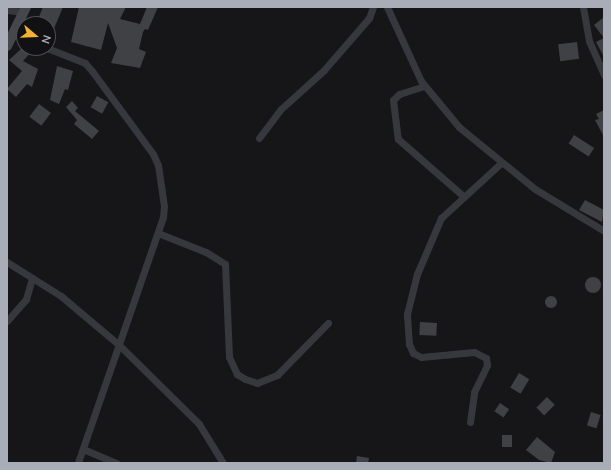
<!DOCTYPE html>
<style>
body{margin:0}
#map{position:relative;width:611px;height:470px;overflow:hidden;background:#161618;font-family:Mulish,sans-serif}
div>[style]{position:absolute}
.building>*{inset:0;background:#404145;transform-origin:0 0}
.round{border-radius:50%}
.street>*{height:7px;margin:-3.5px;padding:0 3.5px;transform-origin:3.5px;border-radius:3.5px;background:#37383d}
.secondary>*{height:10px;margin:-5px;padding:0 5px;transform-origin:5px;border-radius:5px;background:#45474d}
span{translate:-50% -50%;white-space:nowrap;text-align:center;line-height:1.15;-webkit-text-stroke:4px #111113;paint-order:stroke}
.frame{position:absolute;inset:0;border:8px solid #a8adb8;pointer-events:none}
.north{position:absolute;left:16px;top:16px;width:40px;height:40px;box-sizing:border-box;background:#111113;border:1px solid #4d4f55;border-radius:50%;rotate:109deg;font-size:11px;font-weight:700;line-height:16px;text-align:center;color:#a8adb8}
.north::after{content:'';display:block;margin:auto;width:14px;height:18px;background:#f2b134;clip-path:polygon(50% 0,100% 100%,50% 72%,0 100%)}
</style>
<div id="map">
<div class="building">
<div style="clip-path:polygon(43px 7px,63px 7px,48px 43px,48px 24px,36px 24px)"></div>
<div style="clip-path:polygon(79px 7px,126px 7px,120px 19px,140px 24px,147px 7px,158px 7px,148px 30px,145px 29px,143px 32px,139px 49px,146px 52px,140px 68px,111px 63px,117px 48px,108px 23px,101px 50px,71px 42px)"></div>
<div style="clip-path:polygon(604px 17px,604px 57px,596px 42px,604px 38px,594px 25px)"></div>
<div style="left:577px;top:42px;width:17px;height:19px;rotate:83deg"></div>
<div style="clip-path:polygon(22px 48px,32px 51px,23px 61px,38px 69px,32px 87px,27px 84px,16px 97px,7px 89px,22px 71px,9px 60px)"></div>
<div style="clip-path:polygon(57px 66px,73px 71px,68px 90px,65px 89px,59px 104px,50px 100px)"></div>
<div style="left:97px;top:96px;width:13px;height:13px;rotate:29deg"></div>
<div style="clip-path:polygon(72px 101px,78px 108px,75px 111px,99px 131px,92px 139px,74px 124px,77px 120px,66px 107px)"></div>
<div style="left:39px;top:104px;width:15px;height:16px;rotate:37deg"></div>
<div style="clip-path:polygon(604px 110px,604px 137px,595px 120px,599px 119px,596px 114px)"></div>
<div style="left:574px;top:135px;width:24px;height:10px;rotate:33deg"></div>
<div style="clip-path:polygon(585px 200px,604px 210px,602px 222px,579px 210px)"></div>
<div class="round" style="left:585px;top:277px;width:16px;height:16px"></div>
<div class="round" style="left:545px;top:296px;width:12px;height:12px"></div>
<div style="left:420px;top:322px;width:17px;height:13px;rotate:3deg"></div>
<div style="left:519px;top:373px;width:12px;height:17px;rotate:31deg"></div>
<div style="left:547px;top:397px;width:11px;height:15px;rotate:45deg"></div>
<div style="left:500px;top:403px;width:11px;height:10px;rotate:34deg"></div>
<div style="left:591px;top:412px;width:10px;height:14px;rotate:17deg"></div>
<div style="left:502px;top:435px;width:10px;height:12px"></div>
<div style="clip-path:polygon(537px 437px,555px 452px,551px 463px,539px 460px,526px 450px)"></div>
<div style="clip-path:polygon(357px 456px,369px 458px,368px 463px,356px 463px)"></div>
</div>
<div class="street">
<div style="left:387px;top:7px;width:81px;rotate:65.3deg"></div>
<div style="left:421px;top:81px;width:60px;rotate:50.4deg"></div>
<div style="left:459px;top:127px;width:98px;rotate:39.2deg"></div>
<div style="left:535px;top:189px;width:81px;rotate:31.3deg"></div>
<div style="left:583px;top:7px;width:35px;rotate:80deg"></div>
<div style="left:589px;top:41px;width:37px;rotate:66deg"></div>
<div style="left:7px;top:10px;width:17px;rotate:7deg"></div>
<div style="left:14px;top:35px;width:11px;rotate:22deg"></div>
<div style="left:47px;top:48px;width:41px;rotate:21.5deg"></div>
<div style="left:85px;top:63px;width:11px;rotate:49deg"></div>
<div style="left:92px;top:71px;width:103px;rotate:53.7deg"></div>
<div style="left:153px;top:154px;width:12px;rotate:66deg"></div>
<div style="left:158px;top:165px;width:41px;rotate:81.7deg"></div>
<div style="left:164px;top:206px;width:11px;rotate:95deg"></div>
<div style="left:163px;top:217px;width:260px;rotate:109.1deg"></div>
<div style="left:424px;top:86px;width:26px;rotate:162deg"></div>
<div style="left:399px;top:94px;width:8px;rotate:135deg"></div>
<div style="left:393px;top:100px;width:39px;rotate:83deg"></div>
<div style="left:398px;top:139px;width:86px;rotate:41.2deg"></div>
<div style="left:259px;top:138px;width:36px;rotate:-53deg"></div>
<div style="left:281px;top:109px;width:58px;rotate:-42.2deg"></div>
<div style="left:324px;top:70px;width:69px;rotate:-49.1deg"></div>
<div style="left:369px;top:18px;width:12px;rotate:-70deg"></div>
<div style="left:158px;top:233px;width:52px;rotate:21.6deg"></div>
<div style="left:206px;top:252px;width:22px;rotate:32deg"></div>
<div style="left:225px;top:264px;width:93px;rotate:87.5deg"></div>
<div style="left:229px;top:357px;width:19px;rotate:65deg"></div>
<div style="left:237px;top:374px;width:9px;rotate:32deg"></div>
<div style="left:245px;top:379px;width:13px;rotate:18deg"></div>
<div style="left:257px;top:383px;width:22px;rotate:-22deg"></div>
<div style="left:277px;top:375px;width:73px;rotate:-45.6deg"></div>
<div style="left:7px;top:262px;width:64px;rotate:32.2deg"></div>
<div style="left:61px;top:296px;width:75px;rotate:40.1deg"></div>
<div style="left:118px;top:344px;width:114px;rotate:44.6deg"></div>
<div style="left:199px;top:424px;width:46px;rotate:58.4deg"></div>
<div style="left:7px;top:321px;width:29px;rotate:-49deg"></div>
<div style="left:26px;top:299px;width:22px;rotate:-74deg"></div>
<div style="left:470px;top:422px;width:30px;rotate:-82deg"></div>
<div style="left:474px;top:392px;width:30px;rotate:-64deg"></div>
<div style="left:487px;top:365px;width:7px;rotate:-98deg"></div>
<div style="left:486px;top:358px;width:13px;rotate:-153deg"></div>
<div style="left:474px;top:352px;width:53px;rotate:174.6deg"></div>
<div style="left:421px;top:357px;width:9px;rotate:-153deg"></div>
<div style="left:413px;top:353px;width:10px;rotate:-114deg"></div>
<div style="left:409px;top:344px;width:30px;rotate:-94deg"></div>
<div style="left:407px;top:314px;width:41px;rotate:-76deg"></div>
<div style="left:417px;top:274px;width:61px;rotate:-66.8deg"></div>
<div style="left:441px;top:218px;width:81px;rotate:-42.5deg"></div>
<div style="left:83px;top:449px;width:36px;rotate:23deg"></div>
</div>
<div class="secondary">
<div style="left:7px;top:46px;width:43px;rotate:-64deg"></div>
</div>
<div class="frame"></div>
<div class="north">N</div>
</div>
